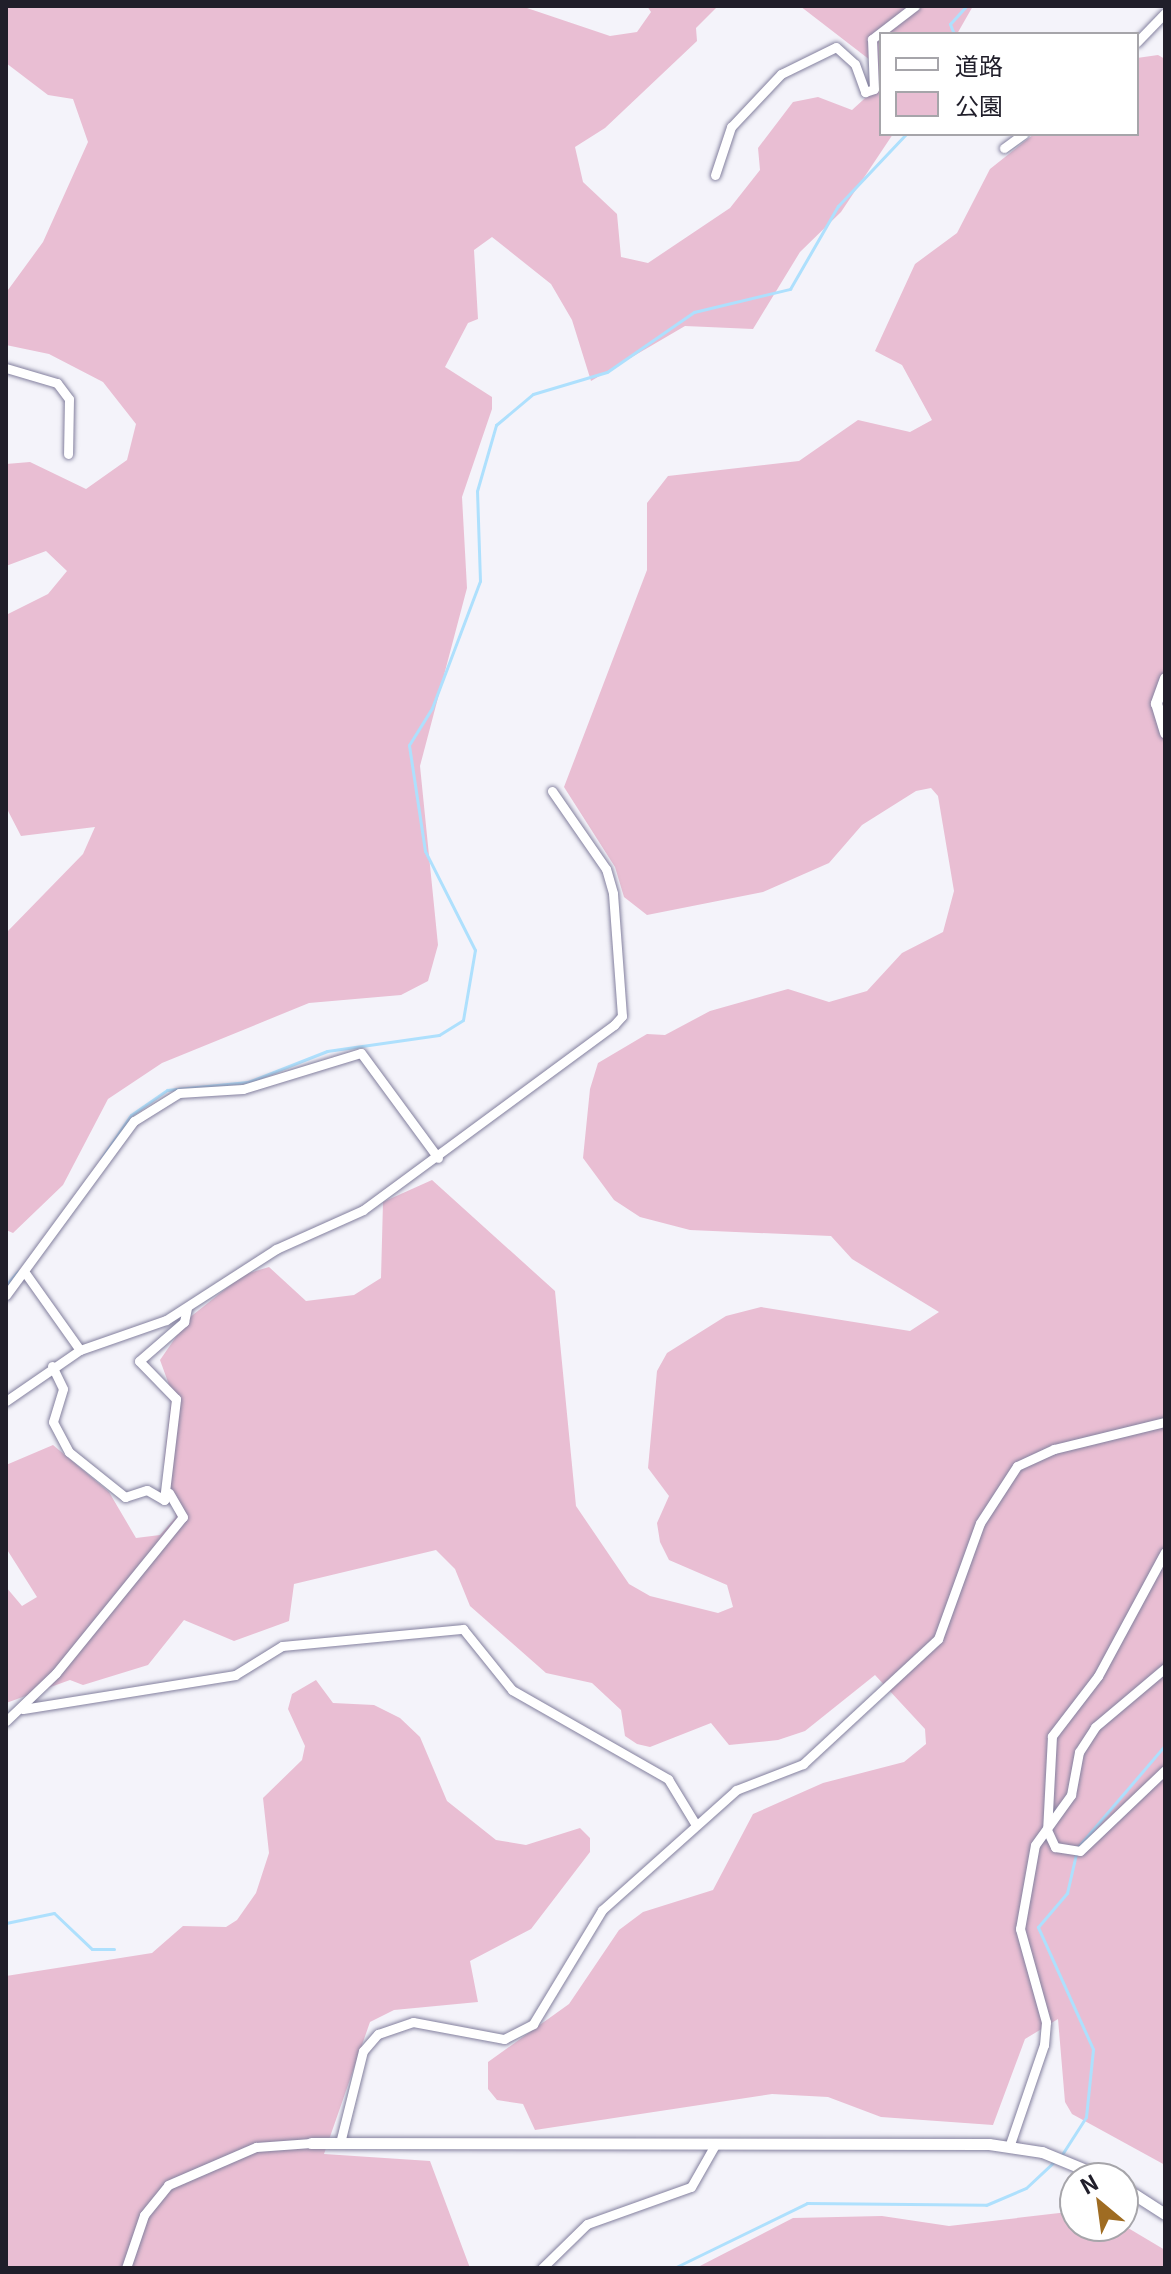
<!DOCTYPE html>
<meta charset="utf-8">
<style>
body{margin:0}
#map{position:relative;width:1171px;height:2274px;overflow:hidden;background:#f4f3fa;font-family:Georgia,"Noto Sans JP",serif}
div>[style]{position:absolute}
.green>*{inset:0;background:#e9bed3}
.stream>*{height:3px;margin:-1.5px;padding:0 1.5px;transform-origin:1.5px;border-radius:1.5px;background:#aee0fd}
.roads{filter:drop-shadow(0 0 2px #83809e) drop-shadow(0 0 2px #83809e)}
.minor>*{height:9px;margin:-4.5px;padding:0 4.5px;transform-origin:4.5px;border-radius:4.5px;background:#fff}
.tertiary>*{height:11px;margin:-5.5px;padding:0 5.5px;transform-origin:5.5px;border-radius:5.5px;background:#fff}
span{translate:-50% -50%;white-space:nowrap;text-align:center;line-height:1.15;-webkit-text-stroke:8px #fff;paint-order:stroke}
.frame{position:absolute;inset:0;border:8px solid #201e2a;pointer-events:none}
.legend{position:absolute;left:879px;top:32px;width:260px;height:104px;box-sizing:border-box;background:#fff;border:2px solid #a6a5aa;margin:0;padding:10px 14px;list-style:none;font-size:24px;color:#201e2a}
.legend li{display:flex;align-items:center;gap:16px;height:40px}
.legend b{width:40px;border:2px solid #a6a5aa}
.north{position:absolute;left:1059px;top:2162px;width:80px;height:80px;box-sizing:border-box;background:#fff;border:2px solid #a6a5aa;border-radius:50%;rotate:331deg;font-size:22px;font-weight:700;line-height:32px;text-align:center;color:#201e2a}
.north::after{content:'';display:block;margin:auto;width:28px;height:36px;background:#9f6c22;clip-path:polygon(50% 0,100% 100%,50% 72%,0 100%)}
</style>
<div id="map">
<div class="green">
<div style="clip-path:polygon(6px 6px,521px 6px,610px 36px,637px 32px,651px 12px,647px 6px,718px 6px,696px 28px,697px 41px,605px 128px,575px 147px,583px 182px,617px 214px,621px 257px,648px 263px,730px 208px,760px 170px,758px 148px,793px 102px,818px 97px,852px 110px,874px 90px,870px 60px,800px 6px,973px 6px,957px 34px,881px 34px,881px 134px,893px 134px,841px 212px,800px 252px,753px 329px,685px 326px,591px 381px,572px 320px,551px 284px,492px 237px,474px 250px,478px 319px,468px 323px,445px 367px,492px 397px,492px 409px,462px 497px,467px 588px,420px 766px,438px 945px,428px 981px,401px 995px,309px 1003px,162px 1063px,108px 1099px,63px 1185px,13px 1233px,6px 1230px,6px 933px,83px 854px,95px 827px,21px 836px,6px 807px,6px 615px,48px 594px,67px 571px,46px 551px,6px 566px,6px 464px,30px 462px,86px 489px,127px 460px,136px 424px,103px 382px,49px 354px,6px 345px,8px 290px,43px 242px,88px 142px,73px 99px,48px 95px,6px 63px)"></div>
<div style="clip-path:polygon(1158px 55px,1165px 59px,1165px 2165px,1072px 2114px,1065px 2102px,1058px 2019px,1025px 2039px,993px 2125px,881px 2117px,828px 2097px,772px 2094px,535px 2130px,523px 2104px,497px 2100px,488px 2089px,488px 2062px,569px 2004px,619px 1930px,643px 1912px,713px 1890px,753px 1814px,823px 1783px,904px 1762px,926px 1744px,925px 1729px,875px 1675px,805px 1731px,778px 1740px,729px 1745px,711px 1723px,650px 1747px,637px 1744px,625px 1736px,621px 1710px,592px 1683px,546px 1673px,470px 1606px,455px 1569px,436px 1550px,294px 1584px,289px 1621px,234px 1641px,184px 1620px,148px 1665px,83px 1685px,70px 1680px,6px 1703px,6px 1587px,22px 1606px,37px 1597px,6px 1548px,6px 1465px,53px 1445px,109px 1492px,136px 1538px,160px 1535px,176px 1517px,164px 1462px,172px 1393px,160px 1360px,189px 1318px,243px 1275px,269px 1267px,306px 1301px,354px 1295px,381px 1278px,383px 1202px,432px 1180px,555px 1291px,576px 1506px,629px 1584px,650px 1596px,718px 1613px,733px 1607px,727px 1585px,669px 1560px,660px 1542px,657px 1523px,669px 1496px,648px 1468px,657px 1371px,667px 1353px,726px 1316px,761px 1307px,910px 1331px,939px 1312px,852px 1259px,831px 1236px,690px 1230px,640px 1217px,614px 1200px,583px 1158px,590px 1089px,598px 1063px,647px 1034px,665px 1035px,710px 1011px,788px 989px,829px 1002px,867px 991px,902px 953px,943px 932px,954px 891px,938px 796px,931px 788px,916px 791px,862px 825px,829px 863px,763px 892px,647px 915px,624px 897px,615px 867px,564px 787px,647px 570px,647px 503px,668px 476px,799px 461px,858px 420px,910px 432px,932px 420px,902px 365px,875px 351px,915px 264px,957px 233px,990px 169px,1034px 134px,1137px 134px,1137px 58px)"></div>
<div style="clip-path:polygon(316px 1680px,333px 1703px,374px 1705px,400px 1718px,420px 1737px,447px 1801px,496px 1840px,526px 1845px,580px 1828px,590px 1838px,590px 1852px,531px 1929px,470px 1961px,478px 2002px,394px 2010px,370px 2022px,324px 2154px,430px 2161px,470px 2268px,6px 2268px,6px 1976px,152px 1953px,183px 1926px,226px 1927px,237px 1920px,256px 1893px,269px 1853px,263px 1798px,302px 1760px,305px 1746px,288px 1709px,292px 1694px)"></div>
<div style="clip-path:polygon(1068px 2212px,1075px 2214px,1075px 2226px,1123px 2225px,1165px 2250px,1165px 2268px,696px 2268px,793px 2218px,882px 2216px,949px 2226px)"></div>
</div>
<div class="stream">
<div style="left:954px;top:34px;width:11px;rotate:-112deg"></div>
<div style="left:950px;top:24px;width:24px;rotate:-48deg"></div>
<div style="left:101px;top:1159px;width:53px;rotate:-55.7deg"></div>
<div style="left:131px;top:1115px;width:44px;rotate:-34.8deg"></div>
<div style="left:167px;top:1090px;width:81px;rotate:-5.6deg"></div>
<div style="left:248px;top:1082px;width:85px;rotate:-21.4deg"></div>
<div style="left:327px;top:1051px;width:113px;rotate:-8.1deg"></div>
<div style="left:439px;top:1035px;width:28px;rotate:-32deg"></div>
<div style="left:463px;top:1020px;width:71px;rotate:-80.3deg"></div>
<div style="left:475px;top:950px;width:111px;rotate:-116.8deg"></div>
<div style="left:425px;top:851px;width:107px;rotate:-98.6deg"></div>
<div style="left:409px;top:745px;width:44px;rotate:-58.1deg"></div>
<div style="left:432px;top:708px;width:136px;rotate:-69.3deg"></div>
<div style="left:480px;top:581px;width:90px;rotate:-91.9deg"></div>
<div style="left:477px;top:491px;width:69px;rotate:-73.9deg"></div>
<div style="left:496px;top:425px;width:48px;rotate:-40deg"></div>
<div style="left:533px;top:394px;width:77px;rotate:-16.6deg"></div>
<div style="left:607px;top:372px;width:106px;rotate:-34.6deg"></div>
<div style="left:694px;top:312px;width:99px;rotate:-13.5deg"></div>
<div style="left:790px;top:289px;width:96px;rotate:-60deg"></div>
<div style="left:838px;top:206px;width:99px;rotate:-46.6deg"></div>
<div style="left:6px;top:1285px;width:18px;rotate:-49deg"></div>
<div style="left:1078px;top:1847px;width:134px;rotate:-49.5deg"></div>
<div style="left:6px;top:1923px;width:49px;rotate:-11.8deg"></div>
<div style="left:54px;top:1913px;width:52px;rotate:43.5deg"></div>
<div style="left:92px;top:1949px;width:22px"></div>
<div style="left:1061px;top:2156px;width:46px;rotate:-57.3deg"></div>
<div style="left:1086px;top:2117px;width:68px;rotate:-84.1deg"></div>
<div style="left:1093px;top:2049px;width:134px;rotate:-114.3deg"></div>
<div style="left:1038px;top:1927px;width:45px;rotate:-49.5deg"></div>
<div style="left:1067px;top:1893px;width:40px;rotate:-77deg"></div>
<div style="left:674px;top:2268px;width:148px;rotate:-26deg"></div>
<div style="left:807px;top:2203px;width:179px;rotate:0.6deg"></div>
<div style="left:986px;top:2205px;width:43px;rotate:-23deg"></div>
<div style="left:1026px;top:2188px;width:40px;rotate:-43deg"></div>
</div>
<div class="roads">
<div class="minor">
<div style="left:1137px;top:42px;width:40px;rotate:-46deg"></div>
<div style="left:1004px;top:148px;width:24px;rotate:-36deg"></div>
<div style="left:715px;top:175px;width:51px;rotate:-71.6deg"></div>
<div style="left:731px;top:127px;width:73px;rotate:-46.7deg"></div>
<div style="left:781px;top:74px;width:61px;rotate:-26.1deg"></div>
<div style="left:836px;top:47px;width:25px;rotate:42deg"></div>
<div style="left:855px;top:64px;width:30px;rotate:70deg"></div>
<div style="left:865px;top:92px;width:9px;rotate:-18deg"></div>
<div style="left:874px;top:89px;width:50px;rotate:-92.3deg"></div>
<div style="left:872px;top:39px;width:54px;rotate:-37.5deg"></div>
<div style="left:6px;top:368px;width:53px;rotate:16.4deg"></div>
<div style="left:57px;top:383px;width:20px;rotate:53deg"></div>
<div style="left:69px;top:399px;width:55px;rotate:91deg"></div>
<div style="left:26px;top:1274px;width:93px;rotate:54.6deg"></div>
<div style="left:6px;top:1295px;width:216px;rotate:-53.7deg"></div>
<div style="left:134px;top:1121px;width:53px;rotate:-31.9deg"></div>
<div style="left:179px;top:1093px;width:64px;rotate:-3.6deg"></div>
<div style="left:243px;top:1089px;width:123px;rotate:-17deg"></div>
<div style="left:361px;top:1053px;width:130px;rotate:53.7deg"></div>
<div style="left:52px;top:1366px;width:25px;rotate:64deg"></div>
<div style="left:63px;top:1389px;width:34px;rotate:107deg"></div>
<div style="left:53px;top:1422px;width:34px;rotate:62deg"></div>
<div style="left:69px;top:1452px;width:72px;rotate:38.8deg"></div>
<div style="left:125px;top:1497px;width:23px;rotate:-18deg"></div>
<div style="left:147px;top:1490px;width:20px;rotate:30deg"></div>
<div style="left:164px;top:1500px;width:102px;rotate:-83.2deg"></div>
<div style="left:176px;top:1399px;width:53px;rotate:-134.2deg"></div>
<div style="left:139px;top:1361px;width:60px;rotate:-40.9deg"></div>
<div style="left:184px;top:1322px;width:14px;rotate:-78deg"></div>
<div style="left:6px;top:1401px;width:90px;rotate:-34.6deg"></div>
<div style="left:80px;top:1350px;width:91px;rotate:-19.2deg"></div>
<div style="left:166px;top:1320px;width:131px;rotate:-32.8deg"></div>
<div style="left:276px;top:1249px;width:95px;rotate:-24.1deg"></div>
<div style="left:363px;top:1210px;width:312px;rotate:-36.4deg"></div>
<div style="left:614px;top:1025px;width:12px;rotate:-48deg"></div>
<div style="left:622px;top:1016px;width:123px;rotate:-94.2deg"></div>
<div style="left:613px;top:893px;width:25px;rotate:-106deg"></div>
<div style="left:606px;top:869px;width:95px;rotate:-124.7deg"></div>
<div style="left:1165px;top:1552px;width:141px;rotate:118.4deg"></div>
<div style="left:1098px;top:1676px;width:76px;rotate:127.5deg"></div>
<div style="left:1052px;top:1736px;width:94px;rotate:93deg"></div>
<div style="left:1047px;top:1830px;width:19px;rotate:65deg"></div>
<div style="left:1055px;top:1847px;width:25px;rotate:9deg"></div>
<div style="left:1080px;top:1851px;width:117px;rotate:-43.6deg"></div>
<div style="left:23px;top:1709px;width:215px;rotate:-9.1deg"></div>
<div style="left:235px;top:1675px;width:55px;rotate:-31.7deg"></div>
<div style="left:282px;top:1646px;width:182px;rotate:-5.4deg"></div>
<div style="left:463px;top:1629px;width:78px;rotate:51.2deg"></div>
<div style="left:512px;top:1690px;width:180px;rotate:29.7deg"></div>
<div style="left:668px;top:1779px;width:54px;rotate:58.7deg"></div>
<div style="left:6px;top:1721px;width:69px;rotate:-43.8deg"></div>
<div style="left:56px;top:1673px;width:201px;rotate:-50.9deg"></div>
<div style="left:183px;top:1517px;width:28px;rotate:-120deg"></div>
<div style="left:340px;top:2143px;width:95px;rotate:-76deg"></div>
<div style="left:363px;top:2051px;width:23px;rotate:-49deg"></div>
<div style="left:378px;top:2034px;width:37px;rotate:-19deg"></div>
<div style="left:413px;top:2022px;width:93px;rotate:10.6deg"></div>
<div style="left:504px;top:2039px;width:33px;rotate:-27deg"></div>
<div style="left:533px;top:2024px;width:133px;rotate:-58.8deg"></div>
<div style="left:602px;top:1910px;width:180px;rotate:-41.8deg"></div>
<div style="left:736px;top:1790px;width:72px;rotate:-21.2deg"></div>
<div style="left:803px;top:1764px;width:184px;rotate:-42.8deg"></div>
<div style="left:938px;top:1639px;width:123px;rotate:-70.1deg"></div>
<div style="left:980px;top:1523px;width:68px;rotate:-57deg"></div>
<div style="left:1017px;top:1466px;width:41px;rotate:-24.7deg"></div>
<div style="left:1054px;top:1449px;width:114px;rotate:-13.7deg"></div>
<div style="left:1009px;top:2147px;width:108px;rotate:-71.1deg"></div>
<div style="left:1044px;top:2045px;width:23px;rotate:-85deg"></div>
<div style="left:1046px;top:2022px;width:97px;rotate:-105.6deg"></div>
<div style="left:1020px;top:1929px;width:85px;rotate:-79.9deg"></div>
<div style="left:1035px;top:1845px;width:62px;rotate:-54.2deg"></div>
<div style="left:1071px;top:1795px;width:44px;rotate:-79.5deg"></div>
<div style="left:1079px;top:1752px;width:30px;rotate:-57deg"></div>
<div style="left:1095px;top:1727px;width:92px;rotate:-40.1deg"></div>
<div style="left:126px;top:2268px;width:56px;rotate:-71.2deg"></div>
<div style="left:144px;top:2215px;width:38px;rotate:-51deg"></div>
<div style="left:168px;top:2185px;width:96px;rotate:-23.4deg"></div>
<div style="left:256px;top:2147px;width:55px;rotate:-4.2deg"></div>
<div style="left:542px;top:2268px;width:63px;rotate:-44.4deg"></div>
<div style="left:587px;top:2224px;width:110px;rotate:-19.6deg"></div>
<div style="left:691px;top:2187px;width:48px;rotate:-60.3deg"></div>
</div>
<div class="tertiary">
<div style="left:1165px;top:678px;width:27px;rotate:110deg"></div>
<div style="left:1156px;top:703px;width:31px;rotate:73deg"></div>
<div style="left:311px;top:2143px;width:678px;rotate:0.08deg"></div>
<div style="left:989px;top:2144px;width:54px;rotate:8.6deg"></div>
<div style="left:1042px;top:2152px;width:68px;rotate:22.4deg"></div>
<div style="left:1123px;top:2187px;width:50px;rotate:32.7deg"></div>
</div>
</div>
<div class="frame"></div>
<ul class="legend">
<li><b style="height:10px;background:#fff"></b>道路</li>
<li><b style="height:22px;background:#e9bed3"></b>公園</li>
</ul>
<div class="north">N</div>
</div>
